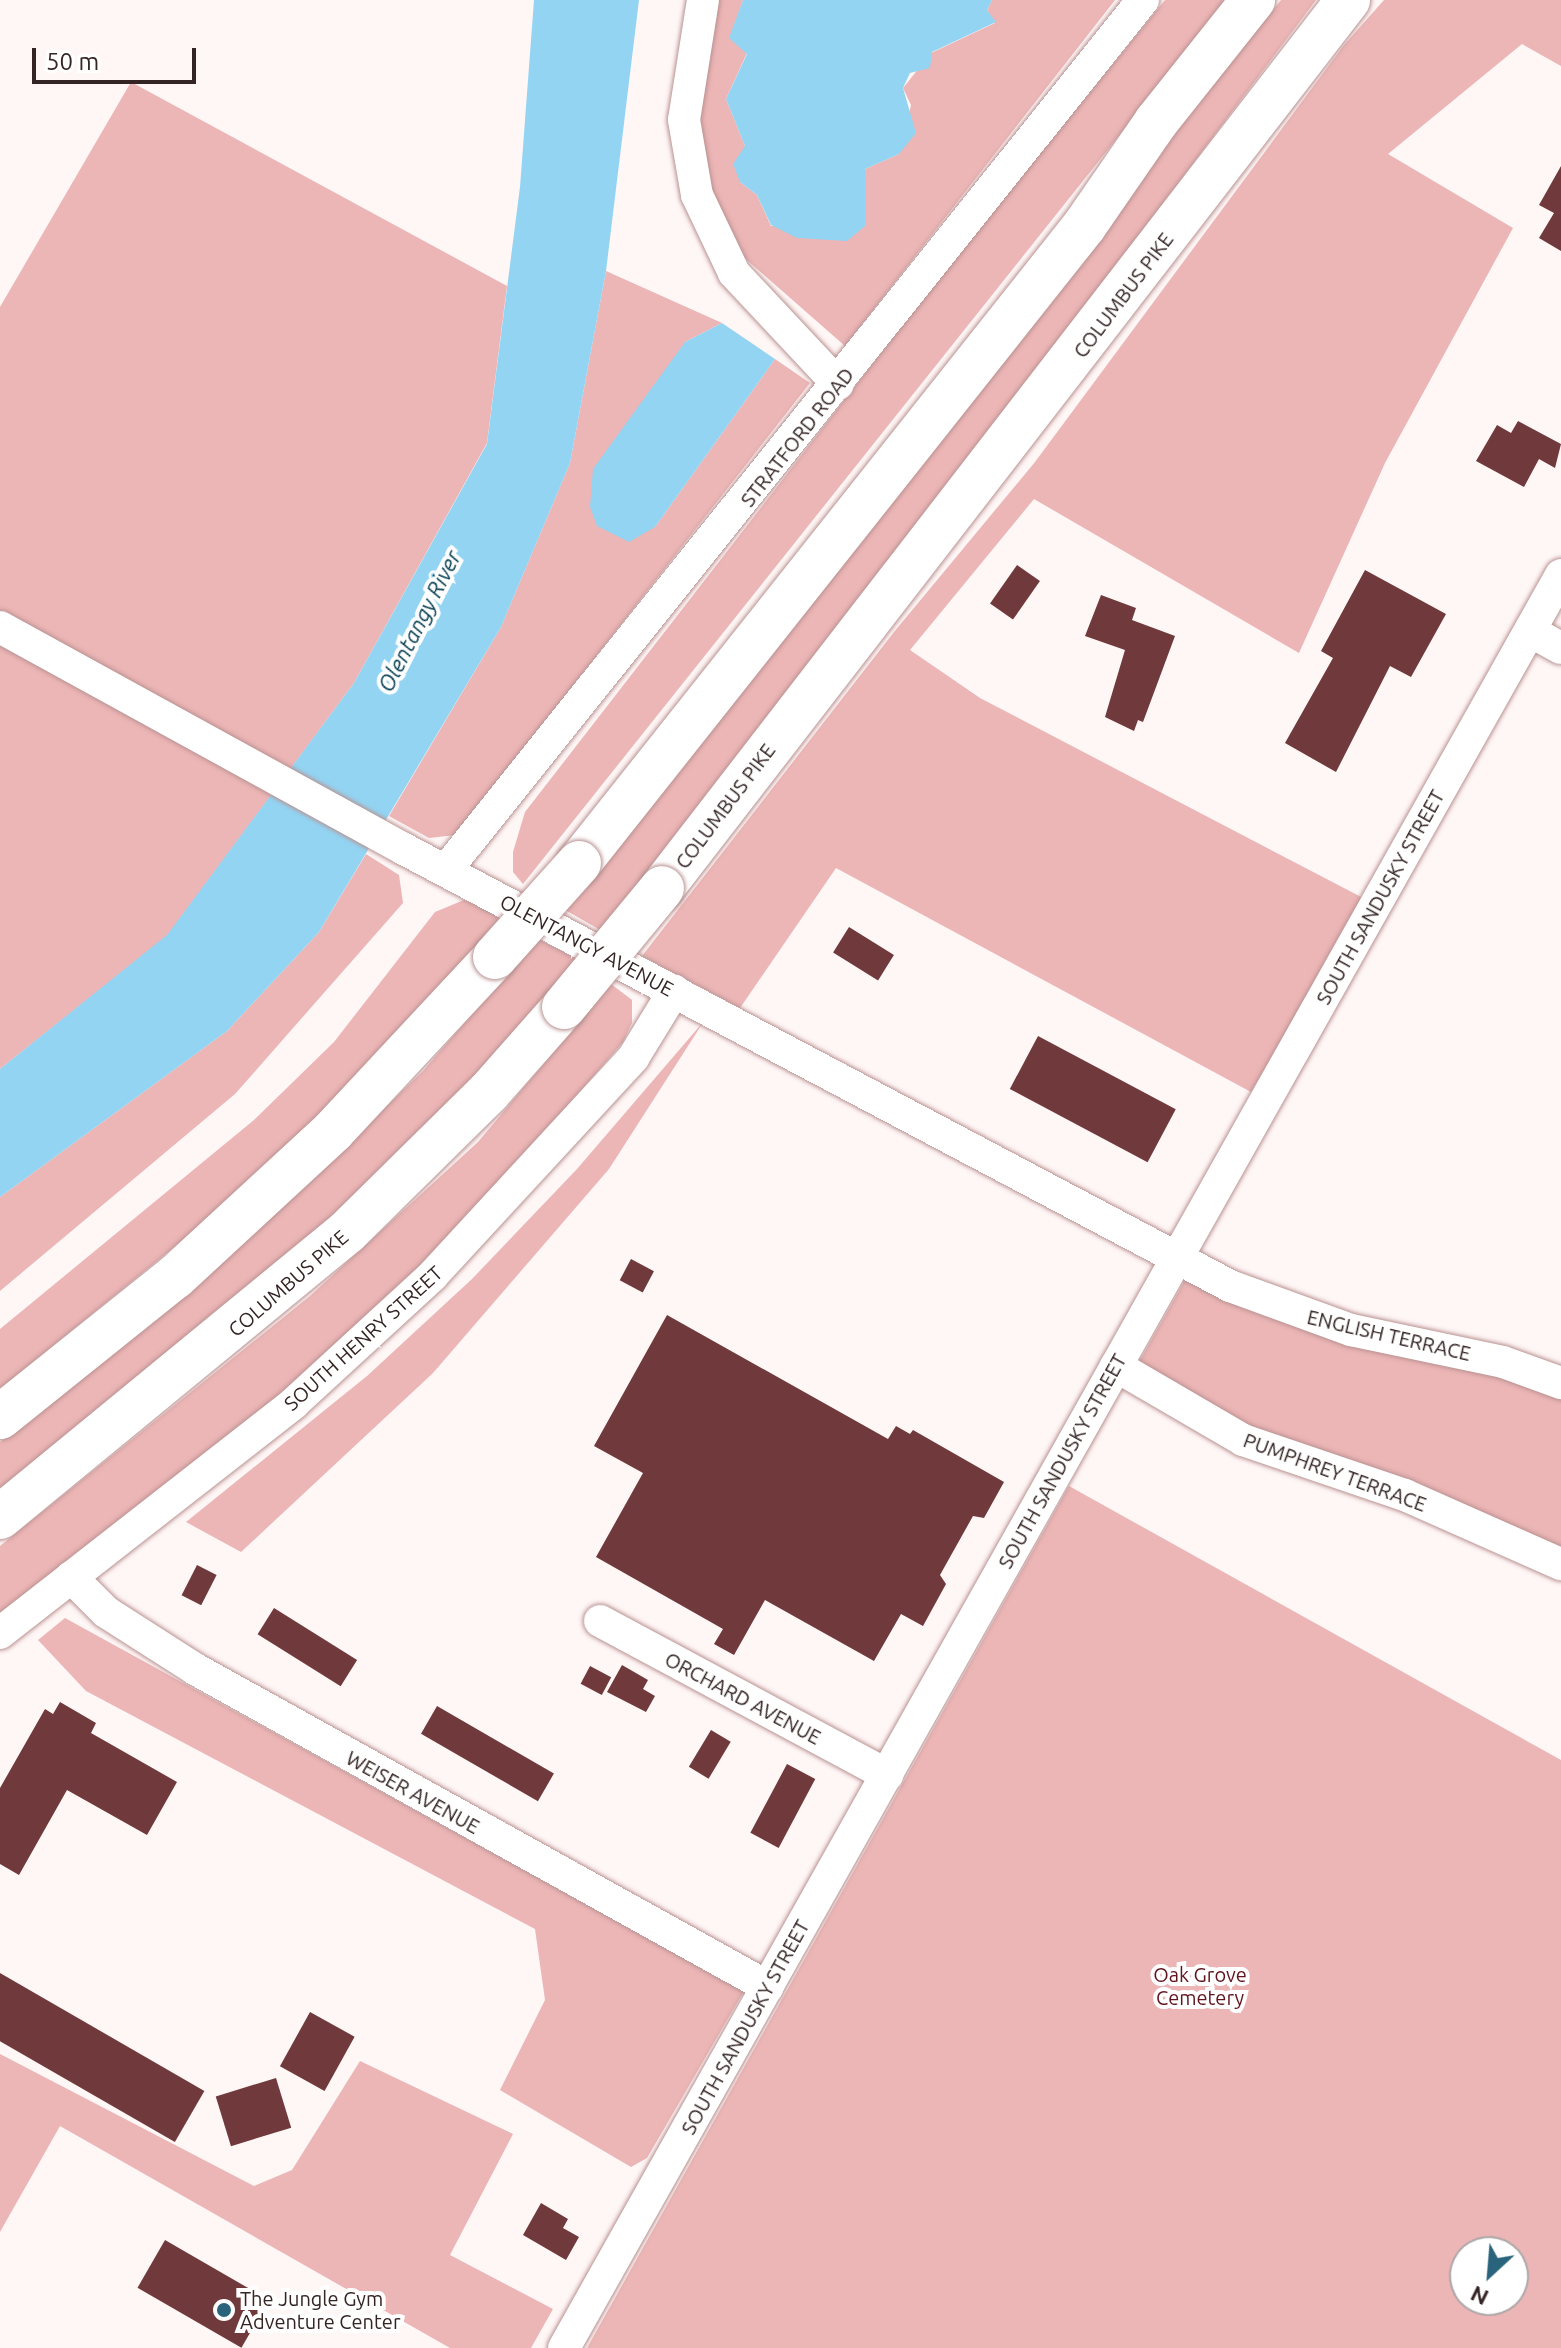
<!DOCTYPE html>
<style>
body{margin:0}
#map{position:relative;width:1561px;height:2348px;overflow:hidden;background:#fff6f6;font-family:Ubuntu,sans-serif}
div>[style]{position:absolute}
.green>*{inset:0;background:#ecb5b6}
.water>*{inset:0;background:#93d4f2}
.building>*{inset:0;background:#70393b;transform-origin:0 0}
.roads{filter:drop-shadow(0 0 2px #b99291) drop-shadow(0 0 2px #b99291)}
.minor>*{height:32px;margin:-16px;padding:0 16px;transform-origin:16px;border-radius:16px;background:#fff}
.highway>*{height:44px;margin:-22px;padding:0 22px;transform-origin:22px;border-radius:22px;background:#fff}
.bridges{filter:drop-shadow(0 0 2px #b99291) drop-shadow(0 0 2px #b99291)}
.highway-bridge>*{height:44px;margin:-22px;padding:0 22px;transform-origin:22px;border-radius:22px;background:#fff}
.dots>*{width:22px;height:22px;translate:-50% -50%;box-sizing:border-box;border:4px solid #fff;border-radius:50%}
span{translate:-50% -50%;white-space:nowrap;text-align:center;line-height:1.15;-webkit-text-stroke:8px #fff;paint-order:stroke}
.street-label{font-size:20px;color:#342424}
.park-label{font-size:20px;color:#60141e}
.poi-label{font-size:20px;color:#342424}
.left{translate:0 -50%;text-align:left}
.water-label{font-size:22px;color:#0a4256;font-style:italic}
.north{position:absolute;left:1449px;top:2236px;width:80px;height:80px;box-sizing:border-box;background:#fff;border:2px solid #aea7a7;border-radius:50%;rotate:206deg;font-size:22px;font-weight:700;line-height:32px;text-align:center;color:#342424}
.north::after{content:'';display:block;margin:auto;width:28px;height:36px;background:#29637c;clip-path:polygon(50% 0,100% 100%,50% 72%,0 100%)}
.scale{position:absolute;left:32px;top:48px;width:164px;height:36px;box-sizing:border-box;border:4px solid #342424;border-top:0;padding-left:10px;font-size:24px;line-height:28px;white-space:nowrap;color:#342424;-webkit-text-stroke:6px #fff;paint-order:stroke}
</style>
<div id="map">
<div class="green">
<div style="clip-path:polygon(716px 0,743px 0,730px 38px,747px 53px,726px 99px,745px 146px,740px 182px,757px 195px,771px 226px,865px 226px,865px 169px,899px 154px,911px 105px,903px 88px,931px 53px,995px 23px,987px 10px,992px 0,1115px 0,845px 346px,732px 247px,698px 162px,698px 79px)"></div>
<div style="clip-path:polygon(1165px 0,1227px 0,523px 884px,513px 872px,513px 852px,525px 812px,953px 260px)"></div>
<div style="clip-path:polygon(1281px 0,1316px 0,939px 501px,602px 931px,560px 907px)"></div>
<div style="clip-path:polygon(1384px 0,1561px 0,1561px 66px,1522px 44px,1388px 154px,1513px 228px,1385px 463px,1299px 653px,1034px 499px,910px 650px,980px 698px,1365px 899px,1251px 1092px,836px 868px,740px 1008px,642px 956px,894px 632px,1035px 462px,1344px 45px)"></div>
<div style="clip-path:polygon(131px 82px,507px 286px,487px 443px,354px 683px,167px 936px,0 1069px,0 307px)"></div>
<div style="clip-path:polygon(606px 271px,722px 323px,685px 342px,655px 527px,775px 359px,810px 383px,456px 835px,429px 838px,389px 816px,501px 627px,570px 463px)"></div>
<div style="clip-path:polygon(366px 854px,399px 875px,403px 903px,235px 1094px,0 1291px,0 1197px,227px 1031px,319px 932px)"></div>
<div style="clip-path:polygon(464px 900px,502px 916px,336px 1102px,211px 1217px,0 1389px,0 1329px,254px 1120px,334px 1042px,435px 912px)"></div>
<div style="clip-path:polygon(537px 939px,578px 959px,514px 1036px,316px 1243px,0 1497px,0 1442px,264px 1225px,423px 1071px)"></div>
<div style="clip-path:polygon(611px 984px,632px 1000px,632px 1023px,623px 1042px,466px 1223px,315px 1368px,0 1619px,0 1546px,310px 1296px,478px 1142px)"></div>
<div style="clip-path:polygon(704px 1021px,609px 1169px,433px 1373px,241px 1552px,186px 1522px,367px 1376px,472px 1279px,577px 1169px)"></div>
<div style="clip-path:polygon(1189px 1273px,1561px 1393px,1561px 1557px,1283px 1450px,1134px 1371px)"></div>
<div style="clip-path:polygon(evenodd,1069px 1486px,1561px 1760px,1561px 2348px,587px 2348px,1069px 1486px,1513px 2252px,1513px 2300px,1465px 2300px,1465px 2252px,1513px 2252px)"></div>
<div style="clip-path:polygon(65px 1618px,744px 1991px,647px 2158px,631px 2167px,500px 2090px,545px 2000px,535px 1929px,86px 1691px,38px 1640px)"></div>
<div style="clip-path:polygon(0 2054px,254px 2186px,292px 2170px,360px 2061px,513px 2134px,450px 2255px,553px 2309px,531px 2348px,450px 2348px,60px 2126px,0 2232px)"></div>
</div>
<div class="water">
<div style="clip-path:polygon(534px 0,639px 0,606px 271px,570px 463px,501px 627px,319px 932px,227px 1031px,0 1197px,0 1069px,167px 935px,354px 683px,487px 444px,520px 187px)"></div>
<div style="clip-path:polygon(743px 0,992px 0,987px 10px,996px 22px,932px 52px,930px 68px,910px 73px,903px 88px,916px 133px,899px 154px,865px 169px,865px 226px,847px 241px,797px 238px,771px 225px,757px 195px,740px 182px,733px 164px,745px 146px,726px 99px,747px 54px,729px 38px)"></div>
<div style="clip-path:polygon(722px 323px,775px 359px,655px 527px,629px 542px,597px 526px,590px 507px,593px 469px,685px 342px)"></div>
</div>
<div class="building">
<div style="clip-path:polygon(1561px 166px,1561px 251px,1539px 238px,1554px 213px,1539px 205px)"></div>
<div style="clip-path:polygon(1518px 421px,1561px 444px,1555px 468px,1539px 459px,1524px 487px,1476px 461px,1497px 425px,1511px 433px)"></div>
<div style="left:1017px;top:565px;width:28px;height:47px;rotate:35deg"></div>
<div style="clip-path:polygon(1365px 570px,1446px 614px,1411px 677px,1390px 666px,1336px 772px,1285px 743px,1333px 658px,1321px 651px)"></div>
<div style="clip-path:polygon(1101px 595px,1136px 608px,1132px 620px,1175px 636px,1143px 722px,1138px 720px,1134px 731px,1105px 717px,1125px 650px,1085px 636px)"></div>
<div style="left:849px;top:927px;width:53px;height:30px;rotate:32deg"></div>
<div style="left:1038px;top:1036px;width:156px;height:60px;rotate:28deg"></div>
<div style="left:631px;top:1259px;width:26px;height:24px;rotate:28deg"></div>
<div style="clip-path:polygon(667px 1315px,888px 1439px,896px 1426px,910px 1434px,913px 1430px,1004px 1482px,984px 1518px,973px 1516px,940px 1575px,946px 1584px,923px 1626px,901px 1614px,874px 1661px,765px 1600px,734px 1655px,714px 1644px,723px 1629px,596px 1557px,643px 1473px,594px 1446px)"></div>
<div style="left:197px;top:1565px;width:22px;height:34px;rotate:27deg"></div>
<div style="left:274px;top:1608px;width:98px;height:31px;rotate:32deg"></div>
<div style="clip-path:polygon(622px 1665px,648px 1680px,643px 1689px,655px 1696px,646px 1712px,607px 1692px)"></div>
<div style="left:590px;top:1666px;width:24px;height:20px;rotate:28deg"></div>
<div style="clip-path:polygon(60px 1702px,96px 1723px,91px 1733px,177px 1782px,147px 1835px,67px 1790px,19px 1875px,0 1864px,0 1788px,45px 1709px,53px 1714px)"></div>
<div style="left:437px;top:1706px;width:135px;height:32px;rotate:30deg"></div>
<div style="left:711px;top:1730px;width:23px;height:43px;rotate:31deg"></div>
<div style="left:787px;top:1764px;width:32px;height:78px;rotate:28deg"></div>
<div style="left:0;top:1973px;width:236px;height:59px;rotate:30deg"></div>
<div style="left:310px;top:2012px;width:51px;height:62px;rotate:29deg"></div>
<div style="left:276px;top:2078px;width:52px;height:63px;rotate:73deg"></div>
<div style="clip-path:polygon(541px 2203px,568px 2219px,563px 2228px,579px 2237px,566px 2260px,523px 2235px)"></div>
<div style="left:165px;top:2240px;width:120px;height:55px;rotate:30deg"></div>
</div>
<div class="roads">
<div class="minor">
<div style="left:703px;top:0;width:121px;rotate:99deg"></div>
<div style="left:684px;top:120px;width:76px;rotate:80.2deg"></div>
<div style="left:697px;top:195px;width:86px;rotate:64.6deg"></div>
<div style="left:734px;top:273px;width:152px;rotate:46.9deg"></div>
<div style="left:0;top:627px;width:461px;rotate:28.8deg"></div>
<div style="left:404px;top:849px;width:934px;rotate:27.88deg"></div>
<div style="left:1230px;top:1286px;width:129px;rotate:20deg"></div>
<div style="left:1351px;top:1330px;width:155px;rotate:11.9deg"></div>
<div style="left:1503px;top:1362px;width:62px;rotate:19.9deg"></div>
<div style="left:1530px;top:631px;width:35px;rotate:29deg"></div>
<div style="left:446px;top:870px;width:1115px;rotate:-51.3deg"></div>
<div style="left:1116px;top:1366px;width:147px;rotate:30.2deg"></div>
<div style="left:1243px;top:1440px;width:171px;rotate:18.8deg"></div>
<div style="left:1405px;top:1495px;width:171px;rotate:23.9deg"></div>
<div style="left:71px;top:1577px;width:49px;rotate:45deg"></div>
<div style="left:106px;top:1612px;width:106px;rotate:32.6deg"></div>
<div style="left:195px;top:1669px;width:655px;rotate:29.03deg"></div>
<div style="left:600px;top:1621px;width:326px;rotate:28.2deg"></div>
<div style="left:0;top:1633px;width:373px;rotate:-38deg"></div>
<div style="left:294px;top:1403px;width:188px;rotate:-42.6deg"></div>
<div style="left:432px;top:1276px;width:297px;rotate:-47.3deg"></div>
<div style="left:633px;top:1058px;width:79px;rotate:-58.5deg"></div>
<div style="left:564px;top:2348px;width:2034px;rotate:-60.65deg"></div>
</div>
<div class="highway">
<div style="left:579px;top:863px;width:814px;rotate:-51.58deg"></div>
<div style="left:1085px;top:225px;width:125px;rotate:-55.4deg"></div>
<div style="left:1156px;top:122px;width:156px;rotate:-51.5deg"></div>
<div style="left:662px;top:888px;width:1122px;rotate:-52.31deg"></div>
<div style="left:0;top:1417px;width:224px;rotate:-38.7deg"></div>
<div style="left:175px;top:1277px;width:215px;rotate:-42.7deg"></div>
<div style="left:333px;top:1131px;width:238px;rotate:-47deg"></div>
<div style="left:0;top:1517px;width:449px;rotate:-39.4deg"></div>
<div style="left:347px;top:1232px;width:199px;rotate:-44.6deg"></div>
<div style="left:489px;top:1092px;width:113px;rotate:-48.6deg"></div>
</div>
</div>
<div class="bridges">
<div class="highway-bridge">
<div style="left:495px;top:957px;width:126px;rotate:-48.2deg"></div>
<div style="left:564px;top:1007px;width:154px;rotate:-50.5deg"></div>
</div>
</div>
<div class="dots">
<div style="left:224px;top:2310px;background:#29637c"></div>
</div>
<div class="street-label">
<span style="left:1123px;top:295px;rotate:-53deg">COLUMBUS PIKE</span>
<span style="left:797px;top:437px;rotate:-52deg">STRATFORD ROAD</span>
<span style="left:725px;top:806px;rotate:-53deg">COLUMBUS PIKE</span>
<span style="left:1380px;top:897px;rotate:-61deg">SOUTH SANDUSKY STREET</span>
<span style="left:587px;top:945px;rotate:28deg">OLENTANGY AVENUE</span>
<span style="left:288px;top:1283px;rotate:-41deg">COLUMBUS PIKE</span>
<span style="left:1389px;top:1335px;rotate:13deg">ENGLISH TERRACE</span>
<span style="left:363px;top:1338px;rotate:-42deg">SOUTH HENRY STREET</span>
<span style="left:1062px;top:1461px;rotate:-61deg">SOUTH SANDUSKY STREET</span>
<span style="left:1335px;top:1472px;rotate:20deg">PUMPHREY TERRACE</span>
<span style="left:743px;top:1698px;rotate:28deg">ORCHARD AVENUE</span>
<span style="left:413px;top:1792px;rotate:29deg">WEISER AVENUE</span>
<span style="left:745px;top:2027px;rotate:-61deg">SOUTH SANDUSKY STREET</span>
</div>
<div class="park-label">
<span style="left:1200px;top:1986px">Oak Grove<br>Cemetery</span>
</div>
<div class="poi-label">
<span class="left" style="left:240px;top:2310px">The Jungle Gym<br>Adventure Center</span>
</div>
<div class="water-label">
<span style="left:419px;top:621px;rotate:-63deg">Olentangy River</span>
</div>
<div class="north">N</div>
<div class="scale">50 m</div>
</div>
